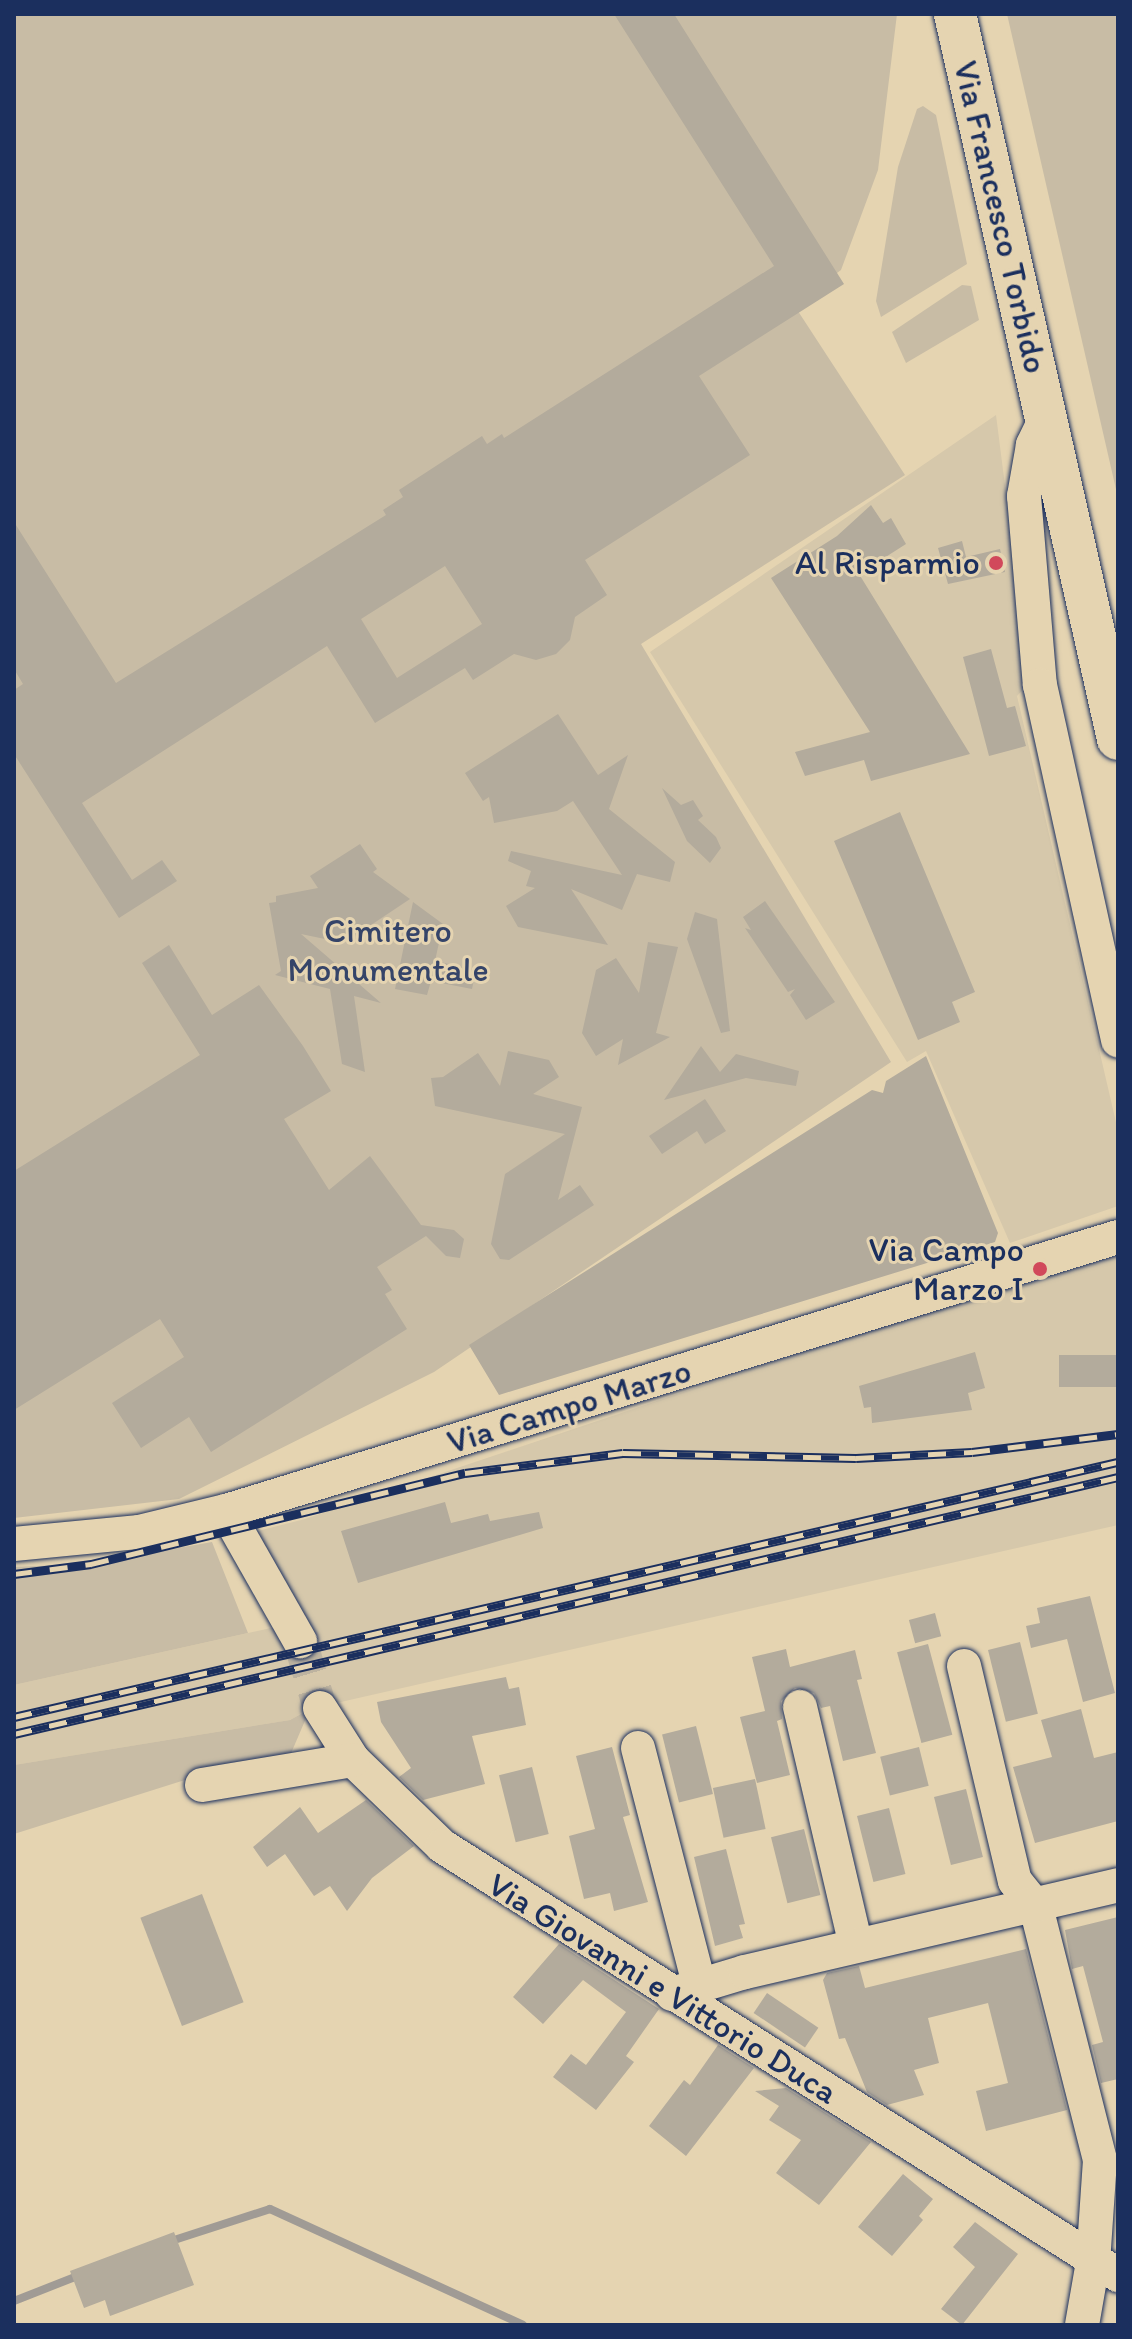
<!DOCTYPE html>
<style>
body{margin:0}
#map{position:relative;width:1132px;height:2339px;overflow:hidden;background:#e5d4b1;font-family:Itim,sans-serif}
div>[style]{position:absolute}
.built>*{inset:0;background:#d6c8ab}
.green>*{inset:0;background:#c8bca5}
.stream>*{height:8px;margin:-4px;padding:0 4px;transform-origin:4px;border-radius:4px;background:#a09b95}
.building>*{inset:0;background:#b3ab9c;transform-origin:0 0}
.minor-tunnel>*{height:34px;margin-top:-17px;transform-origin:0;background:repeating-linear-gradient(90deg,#bdb3a0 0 34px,transparent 0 51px)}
.roads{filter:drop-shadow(0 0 2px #1b2f5e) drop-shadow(0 0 2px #1b2f5e)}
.minor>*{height:34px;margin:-17px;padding:0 17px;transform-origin:17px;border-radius:17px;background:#e5d4b1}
.major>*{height:42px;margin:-21px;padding:0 21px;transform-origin:21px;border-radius:21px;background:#e5d4b1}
.rail>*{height:9px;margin-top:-4.5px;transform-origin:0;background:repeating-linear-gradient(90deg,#e5d4b1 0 18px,#1b2f5e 0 36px);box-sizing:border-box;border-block:2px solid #1b2f5e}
.dots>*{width:22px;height:22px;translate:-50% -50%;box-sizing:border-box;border:4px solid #e5d4b1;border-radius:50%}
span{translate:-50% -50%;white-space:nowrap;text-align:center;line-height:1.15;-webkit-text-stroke:6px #e5d4b1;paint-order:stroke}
.street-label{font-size:34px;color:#1b2f5e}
.poi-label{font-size:34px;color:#1b2f5e}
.right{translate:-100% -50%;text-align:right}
.park-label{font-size:34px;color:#354469}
.frame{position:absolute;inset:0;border:16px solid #1b2f5e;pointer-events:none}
</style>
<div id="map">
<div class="built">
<div style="clip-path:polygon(996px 415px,1030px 682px,1017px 696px,1118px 1131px,1118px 1206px,1010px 1243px,926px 1051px,907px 1062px,650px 652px)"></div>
<div style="clip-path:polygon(1118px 1253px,1118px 1525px,310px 1709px,290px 1720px,14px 1765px,14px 1685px,289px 1624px,254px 1532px,305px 1519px,815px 1348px)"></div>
</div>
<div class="green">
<div style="clip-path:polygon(14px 14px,897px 14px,878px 170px,841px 270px,794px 305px,905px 475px,641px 644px,891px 1062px,434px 1372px,179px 1499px,14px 1518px)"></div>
<div style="clip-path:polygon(1007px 14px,1118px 14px,1118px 498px)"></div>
<div style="clip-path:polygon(923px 106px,936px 115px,967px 264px,881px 317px,876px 301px,898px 167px,917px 109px)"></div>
<div style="clip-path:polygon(962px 285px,971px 286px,979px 320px,906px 363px,892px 332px)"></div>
<div style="clip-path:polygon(212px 1542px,248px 1633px,14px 1685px,14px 1567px,87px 1564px)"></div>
<div style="clip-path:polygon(310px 1709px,289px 1758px,188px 1779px,14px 1834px,14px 1765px,290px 1720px)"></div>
</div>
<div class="stream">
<div style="left:168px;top:2242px;width:107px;rotate:-17.9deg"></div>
<div style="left:270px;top:2209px;width:278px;rotate:24.6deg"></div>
<div style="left:14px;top:2301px;width:71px;rotate:-21.5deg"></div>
</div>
<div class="building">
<div style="clip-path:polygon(evenodd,614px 14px,674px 14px,844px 284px,699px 376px,750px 455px,585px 560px,607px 595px,575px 617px,570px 640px,556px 654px,536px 660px,514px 654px,473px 680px,465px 668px,375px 723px,327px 646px,82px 803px,132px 880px,162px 860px,177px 881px,119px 918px,14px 754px,14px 690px,23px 684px,14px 669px,14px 522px,116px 683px,386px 515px,383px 510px,403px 497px,399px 490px,482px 436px,487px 444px,502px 434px,504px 438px,774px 266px,614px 14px,445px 566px,482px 624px,397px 678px,361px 619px,445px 566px)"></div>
<div style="clip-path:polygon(871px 505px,883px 523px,891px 518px,906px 544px,859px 574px,970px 754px,871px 781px,864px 760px,805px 776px,795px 752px,870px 732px,771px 578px,837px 536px)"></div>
<div style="clip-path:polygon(962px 541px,966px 557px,1000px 549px,1005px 572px,948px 584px,938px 548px)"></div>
<div style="clip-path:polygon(991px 649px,1007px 708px,1015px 706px,1026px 746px,989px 756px,963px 657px)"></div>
<div style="clip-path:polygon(558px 714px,598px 775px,628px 755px,609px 809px,675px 862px,670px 882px,637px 874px,622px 910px,571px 889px,608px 945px,518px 927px,506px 906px,535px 888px,526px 886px,531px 871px,508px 861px,511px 851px,622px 875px,573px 801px,557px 811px,494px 823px,489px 797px,483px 801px,465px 773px)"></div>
<div style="clip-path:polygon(662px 788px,681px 805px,693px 800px,703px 816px,698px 820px,716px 837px,721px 848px,710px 863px,687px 841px)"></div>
<div style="clip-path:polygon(900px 812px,975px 992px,952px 1002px,960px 1022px,918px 1040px,834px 841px)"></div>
<div style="clip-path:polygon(360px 844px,377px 869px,373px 872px,410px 899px,344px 943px,301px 934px,381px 1003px,354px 996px,365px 1072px,342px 1064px,330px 989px,275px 975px,281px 971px,269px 903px,276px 902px,276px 896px,318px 888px,310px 876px)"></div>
<div style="clip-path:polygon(765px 901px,835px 1002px,806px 1020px,790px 995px,795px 989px,788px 992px,745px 928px,751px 930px,743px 917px)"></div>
<div style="clip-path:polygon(413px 902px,443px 924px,435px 961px,476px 970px,472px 989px,431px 981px,427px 995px,395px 989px)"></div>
<div style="clip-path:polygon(695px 912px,717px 919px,730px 1031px,721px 1033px,687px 939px)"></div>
<div style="clip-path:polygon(648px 942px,678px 947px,656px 1033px,670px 1037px,618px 1065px,623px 1039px,596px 1056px,582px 1033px,596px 970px,616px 958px,639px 993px)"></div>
<div style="clip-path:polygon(169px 945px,212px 1015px,259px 985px,303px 1046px,331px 1091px,284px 1119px,329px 1190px,370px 1156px,421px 1225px,454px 1230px,464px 1239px,460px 1258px,446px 1256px,426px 1236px,377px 1267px,392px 1290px,385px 1294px,407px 1329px,211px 1452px,189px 1417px,141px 1448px,112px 1403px,184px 1357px,160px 1319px,14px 1410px,14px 1171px,200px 1055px,142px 963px)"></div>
<div style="clip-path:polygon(701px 1046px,720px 1072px,736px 1054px,799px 1071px,796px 1086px,746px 1078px,664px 1100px)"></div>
<div style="clip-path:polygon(508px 1051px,549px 1060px,559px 1077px,533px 1094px,582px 1107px,558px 1200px,580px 1185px,594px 1205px,509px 1260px,500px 1259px,491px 1244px,505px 1174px,565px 1134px,435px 1106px,431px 1078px,443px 1077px,478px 1053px,500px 1086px)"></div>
<div style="clip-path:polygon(926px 1056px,998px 1233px,995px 1242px,499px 1395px,469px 1345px,872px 1090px,883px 1093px,886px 1081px)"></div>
<div style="clip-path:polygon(705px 1099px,726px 1131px,705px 1144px,697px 1131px,662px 1154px,649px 1136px)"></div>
<div style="clip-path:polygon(975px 1352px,985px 1388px,968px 1393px,972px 1410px,872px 1423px,871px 1407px,864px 1408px,859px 1386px)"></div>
<div style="left:1118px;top:1355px;width:32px;height:59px;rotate:90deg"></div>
<div style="clip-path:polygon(445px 1502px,451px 1523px,488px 1514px,490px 1521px,539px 1512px,543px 1528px,358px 1583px,341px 1531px)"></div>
<div style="clip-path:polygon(1090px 1596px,1115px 1693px,1083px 1702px,1067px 1639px,1031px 1648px,1026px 1626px,1040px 1623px,1037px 1608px)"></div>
<div style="left:935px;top:1613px;width:24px;height:27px;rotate:75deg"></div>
<div style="left:1020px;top:1642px;width:74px;height:33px;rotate:76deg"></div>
<div style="left:928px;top:1644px;width:94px;height:32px;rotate:75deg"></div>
<div style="clip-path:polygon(786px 1649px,790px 1667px,855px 1650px,862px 1679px,857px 1680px,876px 1753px,843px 1761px,830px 1706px,821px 1708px,814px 1693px,795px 1688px,781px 1701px,782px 1719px,777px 1721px,790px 1775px,757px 1783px,740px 1717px,765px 1711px,752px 1657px)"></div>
<div style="clip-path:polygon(506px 1677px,509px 1689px,519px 1687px,526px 1725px,472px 1736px,485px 1784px,423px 1800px,399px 1777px,411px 1768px,381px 1722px,377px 1702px)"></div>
<div style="clip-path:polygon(1081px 1709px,1094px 1758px,1118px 1752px,1118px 1821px,1035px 1843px,1013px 1767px,1052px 1757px,1041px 1720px)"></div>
<div style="left:696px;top:1726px;width:70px;height:35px;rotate:76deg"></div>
<div style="clip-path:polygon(612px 1747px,630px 1815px,623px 1817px,648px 1902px,614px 1911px,610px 1893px,584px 1899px,569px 1836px,595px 1829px,576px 1756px)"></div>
<div style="left:919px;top:1747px;width:40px;height:40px;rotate:76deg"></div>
<div style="left:532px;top:1767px;width:69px;height:34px;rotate:76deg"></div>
<div style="left:755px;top:1779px;width:51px;height:43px;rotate:78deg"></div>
<div style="left:966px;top:1789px;width:70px;height:33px;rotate:76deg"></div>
<div style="clip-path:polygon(366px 1800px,414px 1846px,372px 1878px,347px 1911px,330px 1886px,314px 1896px,285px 1854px,267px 1867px,253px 1847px,300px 1807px,318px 1833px)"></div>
<div style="left:889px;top:1808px;width:68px;height:33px;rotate:76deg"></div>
<div style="left:804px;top:1829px;width:68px;height:34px;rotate:76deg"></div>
<div style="clip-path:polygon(726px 1849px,745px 1924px,739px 1925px,743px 1938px,715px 1946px,694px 1857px)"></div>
<div style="left:202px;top:1894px;width:116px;height:66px;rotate:69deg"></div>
<div style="clip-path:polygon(1118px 1917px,1118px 2079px,1101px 2083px,1092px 2045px,1103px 2042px,1083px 1966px,1072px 1969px,1065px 1930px)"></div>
<div style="clip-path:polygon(559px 1944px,659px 2009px,626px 2056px,634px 2062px,596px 2110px,553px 2077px,571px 2054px,586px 2065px,626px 2012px,583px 1980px,543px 2024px,513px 1997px)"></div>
<div style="clip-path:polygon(1026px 1949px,1067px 2110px,986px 2131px,976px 2091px,1008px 2083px,988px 2003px,928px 2018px,939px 2063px,914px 2070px,924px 2095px,887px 2105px,867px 2092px,845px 2038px,839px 2039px,823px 1980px,827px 1973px,859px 1966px,865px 1988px)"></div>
<div style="left:767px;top:1993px;width:62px;height:24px;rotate:34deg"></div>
<div style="clip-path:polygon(718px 2045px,754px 2068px,686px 2156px,649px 2126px,684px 2080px,690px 2085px)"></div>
<div style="clip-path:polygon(786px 2088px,871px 2142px,819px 2205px,776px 2173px,801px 2140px,769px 2120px,779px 2106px,755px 2091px)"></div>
<div style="clip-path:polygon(903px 2174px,933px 2199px,919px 2216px,923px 2220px,892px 2256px,858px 2227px)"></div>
<div style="clip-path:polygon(975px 2222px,1018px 2254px,962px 2325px,941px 2309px,975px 2267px,953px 2247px)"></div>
<div style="clip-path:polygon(174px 2232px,194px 2285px,110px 2316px,105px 2300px,84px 2308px,70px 2271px)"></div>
</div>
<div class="minor-tunnel">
<div style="left:300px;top:1641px;width:70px;rotate:73.4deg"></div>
</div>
<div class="roads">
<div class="minor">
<div style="left:1045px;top:420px;width:28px;rotate:116deg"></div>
<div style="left:1033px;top:445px;width:52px;rotate:100deg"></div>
<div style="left:1024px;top:496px;width:190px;rotate:85.2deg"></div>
<div style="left:1040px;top:685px;width:364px;rotate:77.6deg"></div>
<div style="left:226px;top:1511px;width:150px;rotate:60.4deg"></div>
<div style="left:14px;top:1544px;width:126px;rotate:-5.5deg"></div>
<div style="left:139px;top:1532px;width:89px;rotate:-13.6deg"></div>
<div style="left:226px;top:1511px;width:933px;rotate:-17.08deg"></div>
<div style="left:964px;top:1666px;width:221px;rotate:76.7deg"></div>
<div style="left:1015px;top:1881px;width:33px;rotate:51deg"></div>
<div style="left:1036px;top:1907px;width:261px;rotate:75.8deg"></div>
<div style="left:1100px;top:2160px;width:102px;rotate:93.9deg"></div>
<div style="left:1093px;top:2262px;width:64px;rotate:99.9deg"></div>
<div style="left:800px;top:1707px;width:244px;rotate:76.8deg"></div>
<div style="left:320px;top:1708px;width:62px;rotate:57.6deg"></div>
<div style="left:353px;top:1760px;width:124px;rotate:44deg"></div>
<div style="left:442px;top:1846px;width:801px;rotate:32.4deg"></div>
<div style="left:638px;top:1748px;width:244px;rotate:75.5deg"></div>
<div style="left:202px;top:1785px;width:153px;rotate:-9.4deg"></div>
<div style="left:672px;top:1994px;width:76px;rotate:-16.8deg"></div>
<div style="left:745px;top:1972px;width:383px;rotate:-13.1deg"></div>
</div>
<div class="major">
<div style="left:955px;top:14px;width:743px;rotate:77.33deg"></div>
</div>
</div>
<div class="rail">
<div style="left:14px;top:1574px;width:78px;rotate:-7.4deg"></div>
<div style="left:91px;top:1564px;width:385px;rotate:-13.7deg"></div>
<div style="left:465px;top:1473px;width:159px;rotate:-7.2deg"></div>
<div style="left:623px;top:1453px;width:233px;rotate:1.2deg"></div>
<div style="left:856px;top:1458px;width:116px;rotate:-3deg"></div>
<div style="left:972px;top:1452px;width:147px;rotate:-7deg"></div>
<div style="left:14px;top:1717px;width:1133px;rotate:-13.01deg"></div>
<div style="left:14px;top:1734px;width:1134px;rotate:-13.1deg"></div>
</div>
<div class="dots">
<div style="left:996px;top:563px;background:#d1495b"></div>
<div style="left:1040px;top:1269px;background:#d1495b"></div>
</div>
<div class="street-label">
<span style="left:1001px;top:217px;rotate:77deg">Via Francesco Torbido</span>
<span style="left:569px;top:1406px;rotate:-17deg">Via Campo Marzo</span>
<span style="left:663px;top:1988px;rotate:32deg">Via Giovanni e Vittorio Duca</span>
</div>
<div class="poi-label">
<span class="right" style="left:980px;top:563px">Al Risparmio</span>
<span class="right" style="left:1024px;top:1269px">Via Campo<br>Marzo I</span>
</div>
<div class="park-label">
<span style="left:388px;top:950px">Cimitero<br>Monumentale</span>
</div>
<div class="frame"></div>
</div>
